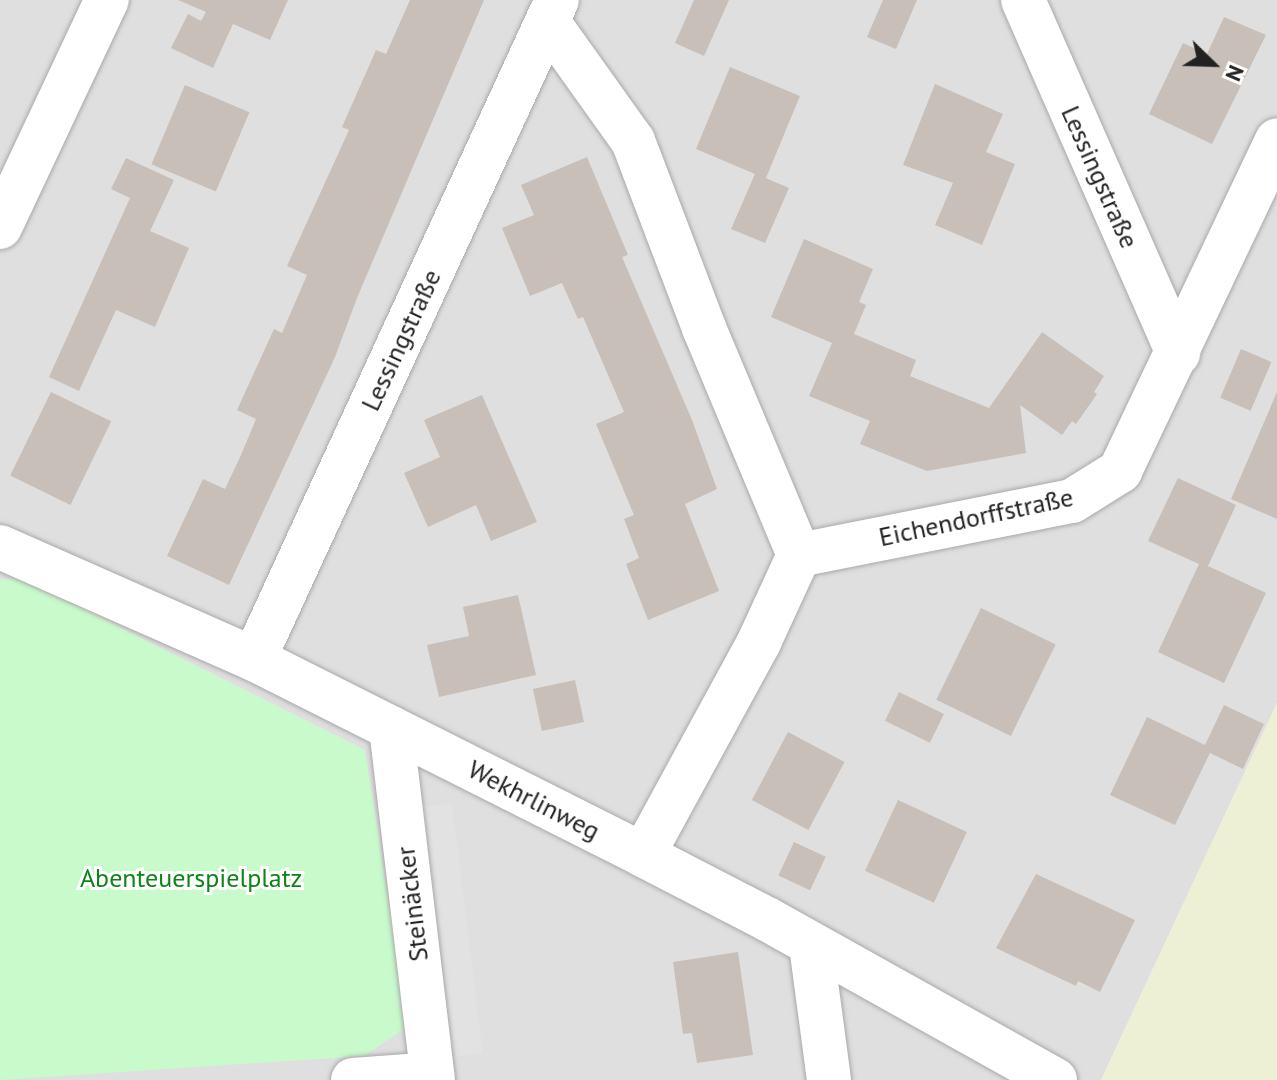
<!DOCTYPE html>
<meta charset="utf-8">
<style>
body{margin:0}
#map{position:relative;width:1277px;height:1080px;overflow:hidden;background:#f2efe9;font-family:"PT Sans",sans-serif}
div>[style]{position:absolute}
.residential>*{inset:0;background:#e0dfdf}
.farmland>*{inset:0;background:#eef0d5}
.park>*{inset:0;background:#c8facc}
.parking>*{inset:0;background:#e2e2e2;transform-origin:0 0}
.building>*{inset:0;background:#c7bfb8;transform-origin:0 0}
.roads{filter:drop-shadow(0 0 2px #a9a9a9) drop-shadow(0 0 2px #a9a9a9)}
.minor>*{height:44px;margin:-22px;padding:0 22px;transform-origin:22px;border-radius:22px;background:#fff}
span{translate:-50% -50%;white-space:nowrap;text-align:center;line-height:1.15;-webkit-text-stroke:6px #fff;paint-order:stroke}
.street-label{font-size:26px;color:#222}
.park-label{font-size:26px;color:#0c8416}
.north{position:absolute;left:1173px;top:24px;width:80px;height:80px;-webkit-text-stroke:6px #fff;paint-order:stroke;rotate:113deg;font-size:22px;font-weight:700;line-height:32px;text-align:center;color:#222}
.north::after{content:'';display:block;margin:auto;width:28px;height:36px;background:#222;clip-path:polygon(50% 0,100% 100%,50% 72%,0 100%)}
</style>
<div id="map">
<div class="residential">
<div style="clip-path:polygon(0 0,1277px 0,1277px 703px,1101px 1080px,0 1080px)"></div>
</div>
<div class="farmland">
<div style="clip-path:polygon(1277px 703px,1277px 1080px,1101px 1080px)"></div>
</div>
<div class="park">
<div style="clip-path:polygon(0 579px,25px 580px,365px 750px,408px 1026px,364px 1056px,0 1080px)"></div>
</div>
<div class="parking">
<div style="left:452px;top:803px;width:252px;height:36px;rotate:83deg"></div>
</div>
<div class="building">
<div style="clip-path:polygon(178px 0,288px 0,270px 40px,233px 24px,213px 68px,171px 48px,188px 14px,201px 21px,206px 12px)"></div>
<div style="clip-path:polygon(410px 0,484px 0,357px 298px,335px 357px,229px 585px,167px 556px,203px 479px,225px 489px,241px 455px,256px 419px,237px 410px,274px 329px,282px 333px,307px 275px,287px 266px,349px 130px,342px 127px,376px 50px,386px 54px)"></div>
<div style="clip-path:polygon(694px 0,729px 0,704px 56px,675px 43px)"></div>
<div style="clip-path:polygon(883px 0,917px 0,896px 49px,867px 37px)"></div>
<div style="clip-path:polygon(1224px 17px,1266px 35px,1212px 144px,1149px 114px,1183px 43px,1207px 54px)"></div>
<div style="clip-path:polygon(730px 67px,800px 96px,766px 178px,761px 176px,789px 188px,765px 243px,731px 229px,755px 174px,696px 149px)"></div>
<div style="clip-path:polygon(935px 84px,1003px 114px,986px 152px,1015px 164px,982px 245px,935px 225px,953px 183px,903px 165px)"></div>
<div style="left:185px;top:85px;width:70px;height:86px;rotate:23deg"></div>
<div style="clip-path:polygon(587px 157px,628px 255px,622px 257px,692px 420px,717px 489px,685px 504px,719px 591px,648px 620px,626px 564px,639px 558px,624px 519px,634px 515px,596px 424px,624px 412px,583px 317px,578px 319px,562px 283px,530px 296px,502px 228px,534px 215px,521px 185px)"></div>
<div style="clip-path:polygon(126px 158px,174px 180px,150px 231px,189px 248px,155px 327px,116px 310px,79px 391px,49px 377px,130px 198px,111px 189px)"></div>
<div style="clip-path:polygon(804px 239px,873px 269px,859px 302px,866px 305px,854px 334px,916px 360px,910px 376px,989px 408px,1042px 332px,1104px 376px,1094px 392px,1097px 394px,1076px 424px,1072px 421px,1062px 435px,1020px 405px,1026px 453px,927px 471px,860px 444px,870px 421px,809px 396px,832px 343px,771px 317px)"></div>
<div style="left:1241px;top:349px;width:33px;height:53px;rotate:23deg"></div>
<div style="left:51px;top:392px;width:67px;height:93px;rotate:26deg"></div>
<div style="clip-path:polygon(1277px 392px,1277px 519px,1231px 499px)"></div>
<div style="clip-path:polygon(482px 395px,537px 522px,491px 541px,476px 505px,428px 527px,404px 473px,440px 457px,424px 420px)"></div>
<div style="clip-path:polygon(1178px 478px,1236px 505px,1208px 566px,1266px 593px,1224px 683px,1158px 652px,1199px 564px,1148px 541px)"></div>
<div style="clip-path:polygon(518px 595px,536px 675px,439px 697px,427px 645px,469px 636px,463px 607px)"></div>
<div style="left:981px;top:608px;width:83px;height:102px;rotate:26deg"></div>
<div style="left:575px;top:680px;width:43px;height:43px;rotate:78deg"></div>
<div style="left:899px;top:692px;width:50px;height:32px;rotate:26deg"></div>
<div style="clip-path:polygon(1224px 705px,1264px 724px,1243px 769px,1210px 753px,1175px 825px,1110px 795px,1147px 717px,1205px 745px)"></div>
<div style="left:788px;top:732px;width:64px;height:77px;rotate:28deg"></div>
<div style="left:898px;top:800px;width:76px;height:78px;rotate:25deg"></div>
<div style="left:794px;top:842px;width:35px;height:37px;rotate:25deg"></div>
<div style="clip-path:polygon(1036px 874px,1135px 920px,1100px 992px,1078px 981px,1076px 986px,996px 948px)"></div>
<div style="clip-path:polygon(738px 952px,753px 1055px,697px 1063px,692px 1033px,683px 1034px,673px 962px)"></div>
</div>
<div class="roads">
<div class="minor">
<div style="left:1023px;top:0;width:386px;rotate:66.3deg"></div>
<div style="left:548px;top:22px;width:146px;rotate:54.5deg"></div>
<div style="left:633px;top:141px;width:200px;rotate:69.2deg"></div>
<div style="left:704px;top:328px;width:246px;rotate:67.3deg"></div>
<div style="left:0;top:227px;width:251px;rotate:-64.8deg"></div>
<div style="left:0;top:547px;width:278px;rotate:23.8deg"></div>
<div style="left:254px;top:659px;width:436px;rotate:26.7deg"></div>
<div style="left:643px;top:855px;width:140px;rotate:27.3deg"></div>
<div style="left:767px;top:919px;width:330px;rotate:29.2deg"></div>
<div style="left:254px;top:659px;width:725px;rotate:-65.31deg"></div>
<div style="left:391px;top:728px;width:354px;rotate:83.2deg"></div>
<div style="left:643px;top:855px;width:243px;rotate:-61.4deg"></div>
<div style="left:759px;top:642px;width:96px;rotate:-65.3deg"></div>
<div style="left:799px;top:555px;width:278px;rotate:-11.2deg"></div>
<div style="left:1072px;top:501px;width:57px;rotate:-32deg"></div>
<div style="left:1120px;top:471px;width:366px;rotate:-64.6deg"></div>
<div style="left:811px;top:945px;width:136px;rotate:82.4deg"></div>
<div style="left:353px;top:1080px;width:79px;rotate:-4.3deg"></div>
</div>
</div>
<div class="street-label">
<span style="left:1100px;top:177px;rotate:66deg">Lessingstraße</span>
<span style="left:401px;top:340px;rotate:-65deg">Lessingstraße</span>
<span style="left:976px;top:517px;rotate:-12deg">Eichendorffstraße</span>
<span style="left:534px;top:800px;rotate:27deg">Wekhrlinweg</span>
<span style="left:412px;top:904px;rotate:-97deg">Steinäcker</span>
</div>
<div class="park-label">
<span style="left:191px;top:878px">Abenteuerspielplatz</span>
</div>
<div class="north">N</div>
</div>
